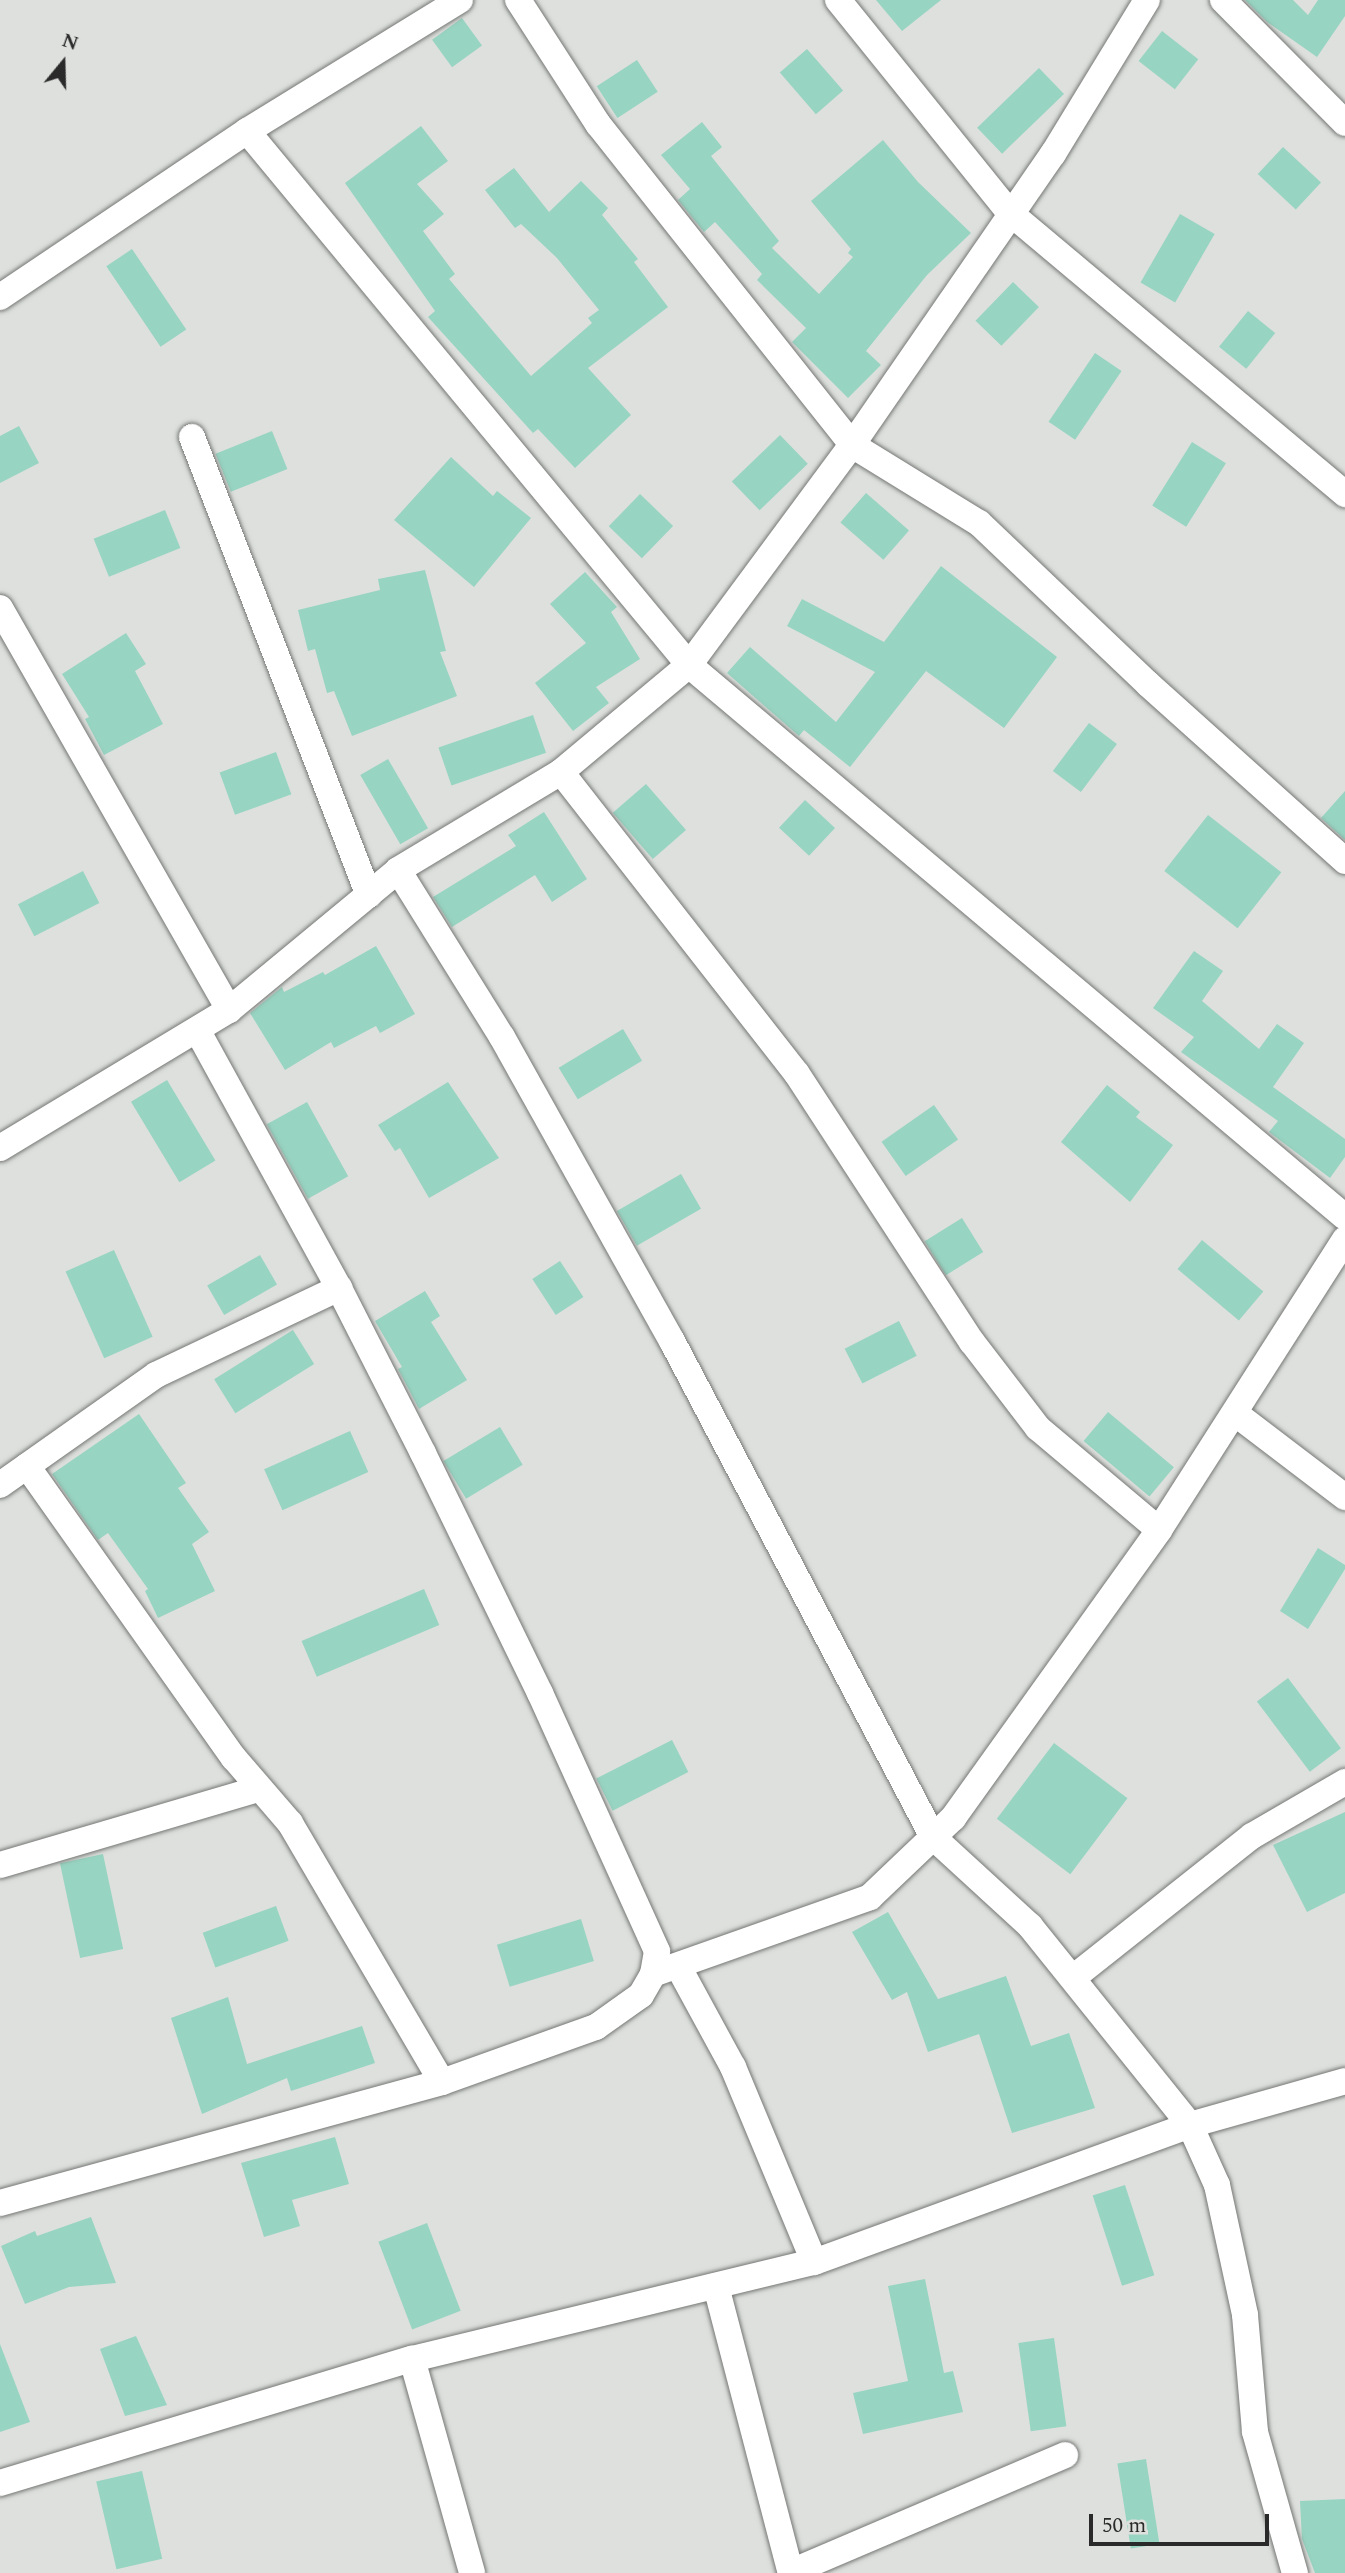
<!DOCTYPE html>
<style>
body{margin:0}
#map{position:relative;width:1345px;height:2573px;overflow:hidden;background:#dde0dd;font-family:Spectral,serif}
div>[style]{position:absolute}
.building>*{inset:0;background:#98d4c2;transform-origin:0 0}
.roads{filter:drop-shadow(0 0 2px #757774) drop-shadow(0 0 2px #757774)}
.street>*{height:26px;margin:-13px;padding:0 13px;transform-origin:13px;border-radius:13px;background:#fff}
span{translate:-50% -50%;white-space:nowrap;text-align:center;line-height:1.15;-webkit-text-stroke:7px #dde0dd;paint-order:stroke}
.north{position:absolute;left:28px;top:28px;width:70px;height:70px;-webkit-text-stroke:5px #dde0dd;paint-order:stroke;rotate:19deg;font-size:19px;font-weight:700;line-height:28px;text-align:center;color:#292a29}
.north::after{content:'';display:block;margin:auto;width:24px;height:32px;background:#292a29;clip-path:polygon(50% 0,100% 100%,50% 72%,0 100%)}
.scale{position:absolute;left:1089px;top:2514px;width:180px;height:32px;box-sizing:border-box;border:4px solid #292a29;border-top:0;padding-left:9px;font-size:21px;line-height:24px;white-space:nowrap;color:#292a29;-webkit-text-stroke:5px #dde0dd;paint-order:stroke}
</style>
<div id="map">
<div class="building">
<div style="clip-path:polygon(876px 0,941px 0,902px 31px)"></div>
<div style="clip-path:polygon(1245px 0,1293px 0,1308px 15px,1318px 0,1345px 0,1345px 16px,1317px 57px,1267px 22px)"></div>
<div style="left:462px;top:18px;width:34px;height:37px;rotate:54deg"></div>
<div style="left:1162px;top:31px;width:46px;height:38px;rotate:38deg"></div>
<div style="left:807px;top:49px;width:55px;height:36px;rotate:49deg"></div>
<div style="left:637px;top:60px;width:38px;height:48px;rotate:57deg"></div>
<div style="left:1039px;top:68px;width:36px;height:86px;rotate:46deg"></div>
<div style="clip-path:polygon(702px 122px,722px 147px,711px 156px,779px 241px,772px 248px,819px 294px,853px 257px,848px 253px,851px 249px,811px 201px,883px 140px,918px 182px,971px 233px,927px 275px,866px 351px,881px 365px,848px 398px,792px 342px,806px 328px,757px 280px,762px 274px,715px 222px,704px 232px,678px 200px,690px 189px,661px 155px)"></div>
<div style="clip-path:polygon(421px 126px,448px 161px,417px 184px,444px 214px,423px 231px,455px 274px,449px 279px,531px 376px,592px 323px,588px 318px,599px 310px,557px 258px,521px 224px,515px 228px,485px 190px,514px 168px,549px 212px,581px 181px,608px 208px,602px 215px,638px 259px,634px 262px,668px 307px,588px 368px,631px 415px,575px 468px,538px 429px,533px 433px,428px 317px,435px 311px,345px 183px)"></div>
<div style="left:1283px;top:147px;width:52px;height:37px;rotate:43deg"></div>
<div style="left:1180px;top:214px;width:40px;height:79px;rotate:30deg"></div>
<div style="left:132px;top:249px;width:97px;height:31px;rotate:56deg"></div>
<div style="left:1013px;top:282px;width:36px;height:54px;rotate:44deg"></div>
<div style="left:1248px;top:311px;width:35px;height:46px;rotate:39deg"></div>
<div style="left:1095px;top:353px;width:32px;height:83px;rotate:34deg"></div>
<div style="clip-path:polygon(19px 426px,39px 463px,0 483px,0 436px)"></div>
<div style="left:272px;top:431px;width:41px;height:61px;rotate:68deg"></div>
<div style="left:780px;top:435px;width:40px;height:67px;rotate:46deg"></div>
<div style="left:1192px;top:442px;width:40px;height:75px;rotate:32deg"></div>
<div style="clip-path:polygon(451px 457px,493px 496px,497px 491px,531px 518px,474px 587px,394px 520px)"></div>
<div style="left:866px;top:493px;width:57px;height:39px;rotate:41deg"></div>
<div style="left:640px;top:494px;width:46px;height:45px;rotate:44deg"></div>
<div style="left:165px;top:510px;width:41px;height:77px;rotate:68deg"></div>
<div style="clip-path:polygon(941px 566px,1057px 657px,1004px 728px,926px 671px,850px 767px,804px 730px,799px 736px,727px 673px,750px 647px,836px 722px,875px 672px,787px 626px,802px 599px,884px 642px)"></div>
<div style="clip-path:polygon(425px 570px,446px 651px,440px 652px,457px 696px,352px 736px,334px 691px,327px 693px,315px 649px,308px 651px,298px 610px,380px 590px,378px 579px)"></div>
<div style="clip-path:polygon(585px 572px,617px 607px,611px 612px,640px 659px,596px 687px,609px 703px,573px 731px,535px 683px,586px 643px,550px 604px)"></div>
<div style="clip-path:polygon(126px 633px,146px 664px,135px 671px,163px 724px,104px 755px,85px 719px,89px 717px,62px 674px)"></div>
<div style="left:533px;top:715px;width:40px;height:100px;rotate:71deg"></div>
<div style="left:1089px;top:723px;width:35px;height:60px;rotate:37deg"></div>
<div style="left:276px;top:752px;width:45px;height:60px;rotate:70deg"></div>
<div style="left:388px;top:759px;width:80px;height:32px;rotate:60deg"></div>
<div style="left:646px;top:784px;width:61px;height:44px;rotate:49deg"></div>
<div style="clip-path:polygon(1345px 791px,1345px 840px,1321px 818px)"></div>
<div style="left:805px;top:800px;width:41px;height:38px;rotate:43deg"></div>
<div style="clip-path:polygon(544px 812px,587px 879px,552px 902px,535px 875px,452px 927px,433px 897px,516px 846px,508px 835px)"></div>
<div style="left:1208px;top:815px;width:93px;height:71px;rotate:38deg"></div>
<div style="left:83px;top:871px;width:36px;height:73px;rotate:63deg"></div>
<div style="clip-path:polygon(376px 946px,415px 1014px,380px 1033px,376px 1026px,334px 1048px,331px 1042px,285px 1070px,250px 1013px,282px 987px,284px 992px,323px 972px,325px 975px)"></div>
<div style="clip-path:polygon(1194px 951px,1223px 971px,1202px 1001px,1259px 1049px,1277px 1024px,1304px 1043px,1273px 1087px,1345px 1139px,1345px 1157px,1330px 1178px,1269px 1132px,1278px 1121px,1181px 1052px,1194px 1037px,1153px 1008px)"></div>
<div style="left:623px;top:1029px;width:37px;height:75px;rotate:59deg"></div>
<div style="left:167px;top:1080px;width:94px;height:42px;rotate:59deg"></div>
<div style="clip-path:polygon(448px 1082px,499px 1158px,429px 1198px,400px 1148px,395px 1151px,378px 1125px)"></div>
<div style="clip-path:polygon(1107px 1085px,1140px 1112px,1136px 1117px,1173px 1145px,1130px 1202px,1061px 1142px)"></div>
<div style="left:307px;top:1102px;width:85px;height:46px;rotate:61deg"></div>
<div style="left:934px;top:1105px;width:42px;height:64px;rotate:55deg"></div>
<div style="left:681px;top:1174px;width:40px;height:74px;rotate:60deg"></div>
<div style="left:962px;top:1218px;width:40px;height:44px;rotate:58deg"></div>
<div style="left:1202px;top:1240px;width:80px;height:38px;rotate:40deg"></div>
<div style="left:114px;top:1250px;width:95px;height:53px;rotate:66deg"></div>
<div style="left:260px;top:1255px;width:34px;height:61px;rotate:60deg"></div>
<div style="left:560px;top:1261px;width:43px;height:33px;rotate:57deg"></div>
<div style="clip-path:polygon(425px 1291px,440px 1316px,431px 1322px,467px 1380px,419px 1409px,398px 1369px,402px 1367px,375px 1321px)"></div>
<div style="left:899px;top:1321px;width:39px;height:61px;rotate:63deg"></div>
<div style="left:293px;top:1330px;width:40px;height:93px;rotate:58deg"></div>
<div style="left:1108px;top:1412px;width:86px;height:38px;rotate:40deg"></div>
<div style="clip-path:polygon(139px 1414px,186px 1483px,178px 1488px,209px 1532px,192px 1544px,215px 1591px,158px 1618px,145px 1591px,148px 1589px,108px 1533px,98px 1540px,52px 1474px)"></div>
<div style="left:500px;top:1427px;width:44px;height:66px;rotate:59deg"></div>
<div style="left:350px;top:1431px;width:45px;height:94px;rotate:66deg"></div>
<div style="clip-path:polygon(1318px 1548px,1345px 1565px,1345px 1569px,1308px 1629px,1280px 1611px)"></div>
<div style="left:424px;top:1589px;width:39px;height:133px;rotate:67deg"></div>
<div style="left:1288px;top:1678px;width:88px;height:39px;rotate:53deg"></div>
<div style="left:672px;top:1740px;width:36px;height:85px;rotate:63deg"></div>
<div style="left:1054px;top:1743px;width:92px;height:95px;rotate:37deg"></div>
<div style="clip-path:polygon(1345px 1812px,1345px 1893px,1307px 1912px,1273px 1845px)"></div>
<div style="left:103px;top:1854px;width:97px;height:44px;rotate:78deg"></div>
<div style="left:276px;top:1906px;width:37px;height:78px;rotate:70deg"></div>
<div style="clip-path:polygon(888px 1912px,938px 1999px,1006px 1976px,1031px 2046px,1069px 2033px,1095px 2108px,1012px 2133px,979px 2034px,928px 2052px,907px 1992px,892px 2000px,852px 1932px)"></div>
<div style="left:581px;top:1919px;width:44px;height:88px;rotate:73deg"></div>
<div style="clip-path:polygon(228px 1997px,247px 2064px,362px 2026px,375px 2063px,291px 2091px,287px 2078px,202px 2114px,171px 2018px)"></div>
<div style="clip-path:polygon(335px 2137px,349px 2184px,292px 2200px,300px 2226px,264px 2237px,241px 2163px)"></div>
<div style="left:1125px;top:2185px;width:95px;height:34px;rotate:72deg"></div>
<div style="clip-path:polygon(91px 2217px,116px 2283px,69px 2287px,25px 2304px,1px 2246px,35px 2231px,37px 2236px)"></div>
<div style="left:427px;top:2223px;width:94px;height:52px;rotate:69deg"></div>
<div style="clip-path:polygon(925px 2279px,944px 2373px,953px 2371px,963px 2412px,863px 2434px,853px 2393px,908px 2381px,888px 2286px)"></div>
<div style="clip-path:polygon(136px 2336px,167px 2405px,125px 2416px,100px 2349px)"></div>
<div style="left:1054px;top:2338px;width:89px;height:36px;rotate:82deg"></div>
<div style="clip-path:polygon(0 2344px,30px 2422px,0 2432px)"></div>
<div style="left:1146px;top:2459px;width:86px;height:29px;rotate:81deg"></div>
<div style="left:142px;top:2471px;width:90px;height:47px;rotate:77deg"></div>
<div style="clip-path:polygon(1345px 2499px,1345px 2573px,1315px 2573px,1302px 2539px,1300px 2501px)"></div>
</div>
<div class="roads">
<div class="street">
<div style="left:518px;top:0;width:148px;rotate:57.2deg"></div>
<div style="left:598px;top:124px;width:409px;rotate:51.6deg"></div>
<div style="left:852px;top:445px;width:149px;rotate:31.6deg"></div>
<div style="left:979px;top:523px;width:233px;rotate:43.6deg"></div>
<div style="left:1148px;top:684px;width:265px;rotate:41.9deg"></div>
<div style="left:838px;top:0;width:272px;rotate:51.1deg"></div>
<div style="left:1009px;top:212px;width:439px;rotate:40deg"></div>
<div style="left:1223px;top:0;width:173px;rotate:45.2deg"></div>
<div style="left:247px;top:131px;width:693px;rotate:50.38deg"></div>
<div style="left:689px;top:665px;width:857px;rotate:40.08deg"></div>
<div style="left:0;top:297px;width:298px;rotate:-33.9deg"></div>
<div style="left:247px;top:131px;width:250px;rotate:-31.6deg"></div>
<div style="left:192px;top:437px;width:491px;rotate:68.9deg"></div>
<div style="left:0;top:608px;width:463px;rotate:60.3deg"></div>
<div style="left:561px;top:772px;width:383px;rotate:52deg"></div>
<div style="left:797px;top:1074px;width:320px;rotate:56.9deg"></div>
<div style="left:972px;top:1342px;width:108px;rotate:52.5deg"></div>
<div style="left:1038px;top:1428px;width:158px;rotate:40.1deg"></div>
<div style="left:398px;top:870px;width:197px;rotate:58.1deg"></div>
<div style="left:502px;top:1037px;width:348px;rotate:60.8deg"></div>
<div style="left:672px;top:1341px;width:560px;rotate:62.25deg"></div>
<div style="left:933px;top:1837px;width:132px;rotate:42.5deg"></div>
<div style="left:1030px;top:1926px;width:255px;rotate:51.2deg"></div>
<div style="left:1190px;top:2125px;width:66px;rotate:65.8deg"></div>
<div style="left:1217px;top:2185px;width:133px;rotate:77.8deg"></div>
<div style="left:1245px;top:2315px;width:117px;rotate:85.1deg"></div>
<div style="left:1255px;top:2432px;width:147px;rotate:74.2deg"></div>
<div style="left:0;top:1148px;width:267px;rotate:-31.1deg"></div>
<div style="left:229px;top:1010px;width:219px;rotate:-39.6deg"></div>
<div style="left:398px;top:870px;width:190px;rotate:-31deg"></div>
<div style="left:561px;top:772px;width:167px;rotate:-39.9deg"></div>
<div style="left:689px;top:665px;width:274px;rotate:-53.5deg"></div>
<div style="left:852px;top:445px;width:354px;rotate:-55.4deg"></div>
<div style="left:1053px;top:154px;width:180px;rotate:-58.6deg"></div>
<div style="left:1236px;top:1414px;width:137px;rotate:37.3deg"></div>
<div style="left:27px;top:1466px;width:358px;rotate:54.7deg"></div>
<div style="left:234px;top:1758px;width:86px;rotate:49.3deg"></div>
<div style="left:290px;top:1823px;width:300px;rotate:59.6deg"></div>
<div style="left:0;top:1485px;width:191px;rotate:-35.2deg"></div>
<div style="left:156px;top:1375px;width:203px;rotate:-25.4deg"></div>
<div style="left:0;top:1865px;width:269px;rotate:-16.4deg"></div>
<div style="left:679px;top:1968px;width:113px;rotate:61.4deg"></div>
<div style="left:733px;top:2067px;width:211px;rotate:67.4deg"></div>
<div style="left:653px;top:1974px;width:230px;rotate:-19.5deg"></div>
<div style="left:870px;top:1897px;width:115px;rotate:-43.6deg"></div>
<div style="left:953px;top:1818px;width:354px;rotate:-54.4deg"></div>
<div style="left:1159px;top:1530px;width:345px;rotate:-57.4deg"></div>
<div style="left:1074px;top:1977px;width:227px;rotate:-38.4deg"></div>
<div style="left:1252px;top:1836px;width:108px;rotate:-30.1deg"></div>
<div style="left:0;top:2203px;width:458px;rotate:-15.3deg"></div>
<div style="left:442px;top:2082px;width:164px;rotate:-19.7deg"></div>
<div style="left:596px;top:2027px;width:55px;rotate:-35.4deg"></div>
<div style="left:641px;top:1995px;width:24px;rotate:-60deg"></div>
<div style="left:653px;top:1974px;width:23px;rotate:-80deg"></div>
<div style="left:657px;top:1951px;width:283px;rotate:-114.4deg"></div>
<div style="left:540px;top:1693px;width:267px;rotate:-116deg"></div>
<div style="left:423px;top:1453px;width:185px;rotate:-117deg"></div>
<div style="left:339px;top:1288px;width:292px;rotate:-118.8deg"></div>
<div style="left:716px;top:2286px;width:297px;rotate:75.4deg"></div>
<div style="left:412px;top:2359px;width:222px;rotate:74.3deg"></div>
<div style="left:0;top:2483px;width:430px;rotate:-16.8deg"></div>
<div style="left:412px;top:2359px;width:414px;rotate:-13.6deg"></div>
<div style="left:814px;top:2262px;width:400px;rotate:-20deg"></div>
<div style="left:1190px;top:2125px;width:161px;rotate:-15.8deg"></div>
<div style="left:791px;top:2572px;width:298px;rotate:-23.1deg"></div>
</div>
</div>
<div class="north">N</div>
<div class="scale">50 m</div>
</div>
